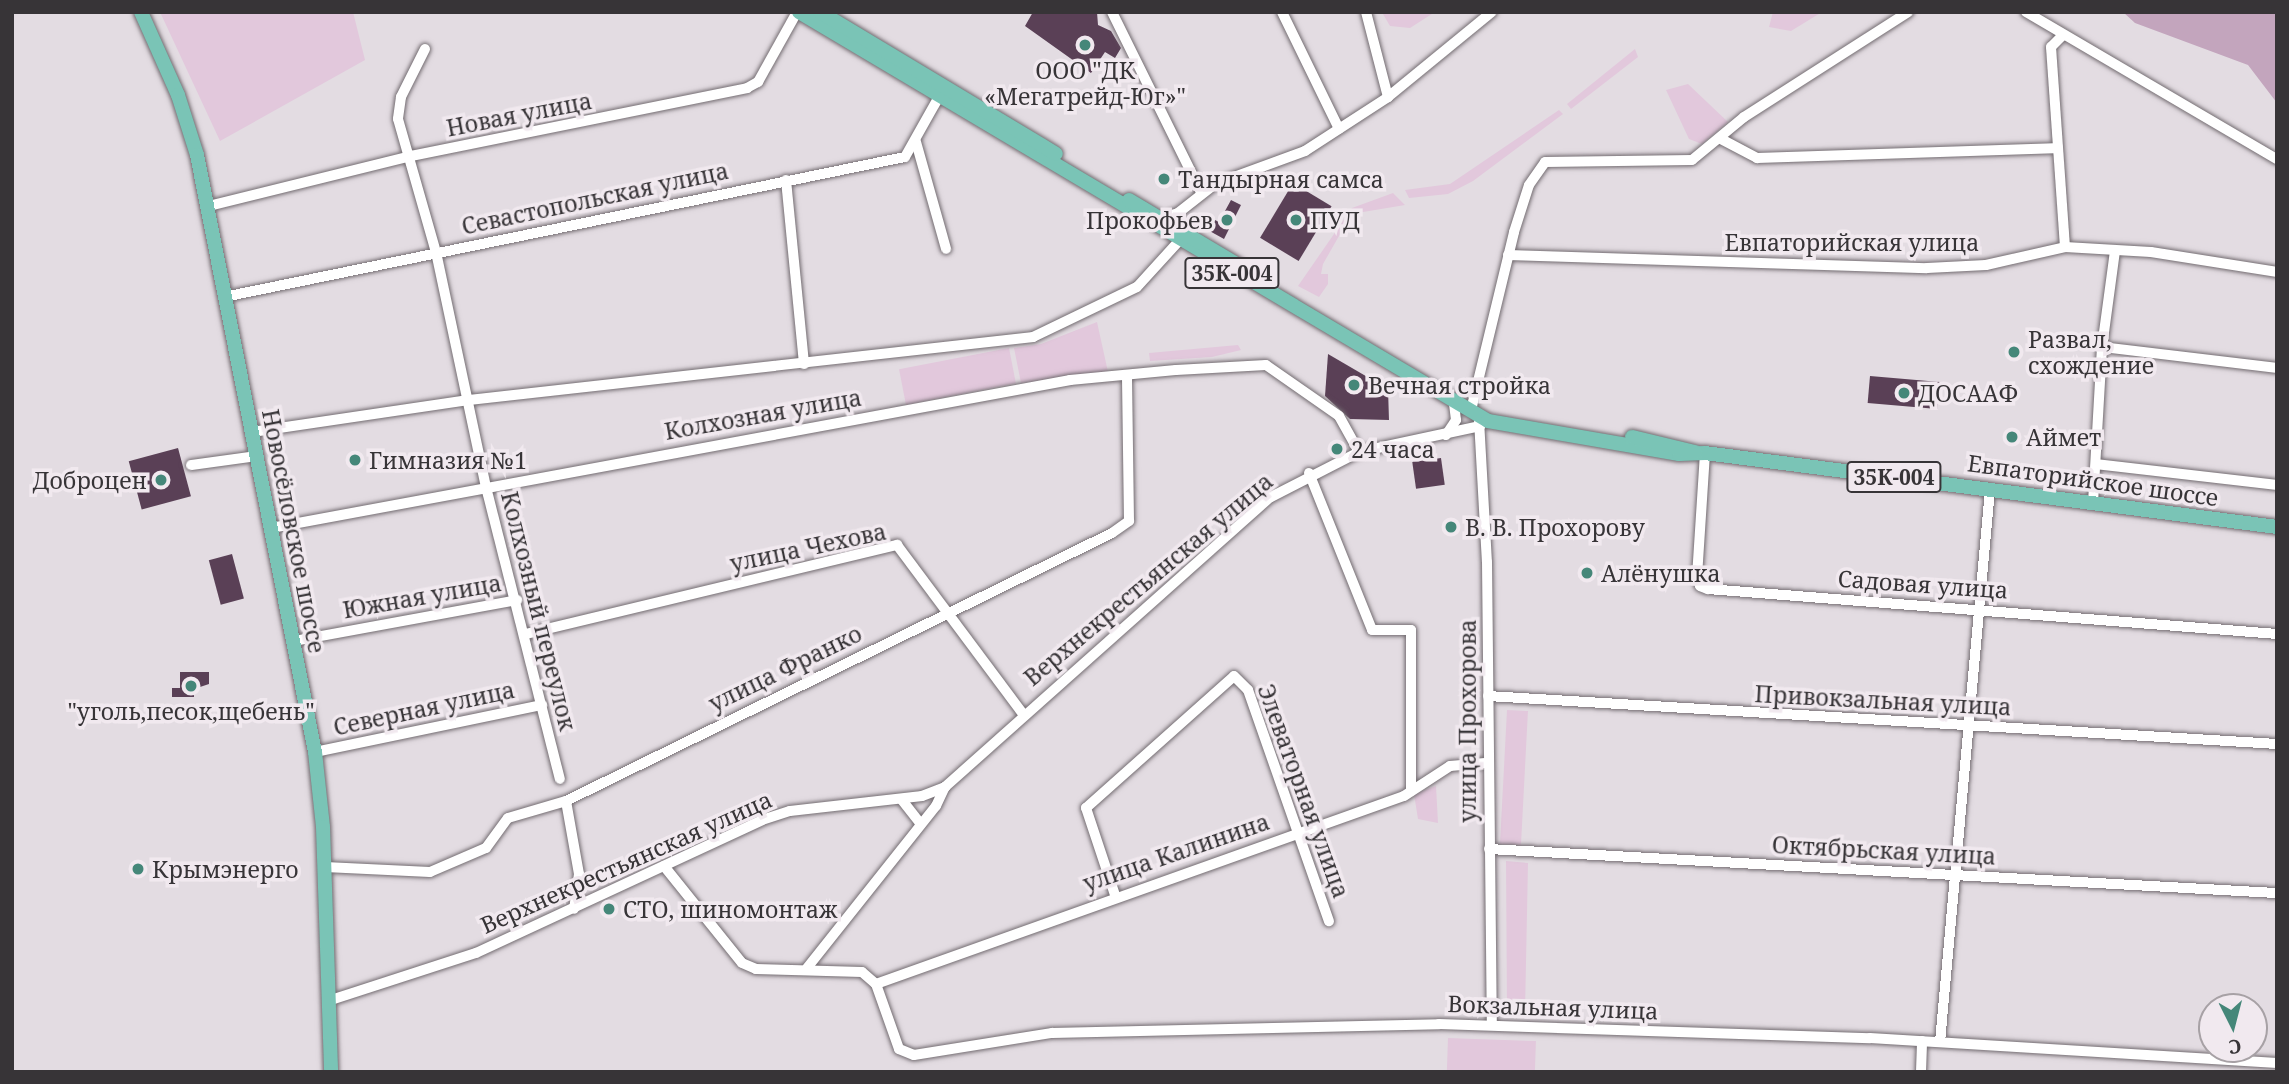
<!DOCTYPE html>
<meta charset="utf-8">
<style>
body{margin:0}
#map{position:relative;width:2289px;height:1084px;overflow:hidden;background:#e3dce2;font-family:"Noto Serif",serif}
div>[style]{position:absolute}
.green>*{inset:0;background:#e2c8dc;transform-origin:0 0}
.water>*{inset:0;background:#c3a5bd}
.building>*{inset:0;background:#5a4056;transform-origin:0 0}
.roads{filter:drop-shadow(0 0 2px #736c71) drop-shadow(0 0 2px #736c71)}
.minor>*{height:10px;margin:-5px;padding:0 5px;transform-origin:5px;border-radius:5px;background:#fff}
.major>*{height:14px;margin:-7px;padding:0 7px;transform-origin:7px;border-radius:7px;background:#7ac4b6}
.dots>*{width:19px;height:19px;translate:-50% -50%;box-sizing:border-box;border:4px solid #f1e9ef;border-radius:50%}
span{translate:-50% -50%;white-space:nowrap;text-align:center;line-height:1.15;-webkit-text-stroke:7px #f1e9ef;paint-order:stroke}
.shield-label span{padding:2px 5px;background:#f1e9ef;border:2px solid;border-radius:5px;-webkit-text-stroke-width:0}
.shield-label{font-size:21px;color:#373437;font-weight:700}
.poi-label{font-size:23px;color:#373437}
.left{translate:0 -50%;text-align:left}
.right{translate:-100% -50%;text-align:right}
.street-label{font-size:23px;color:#373437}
.frame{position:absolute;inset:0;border:14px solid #373437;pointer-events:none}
.north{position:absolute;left:2198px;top:993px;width:70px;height:70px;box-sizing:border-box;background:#f1e9ef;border:2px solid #a7a1a5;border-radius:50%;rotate:174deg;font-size:19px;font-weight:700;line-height:28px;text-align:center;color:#373437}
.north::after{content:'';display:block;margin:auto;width:24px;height:32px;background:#458779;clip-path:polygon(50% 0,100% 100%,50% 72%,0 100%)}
</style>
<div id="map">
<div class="green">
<div style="clip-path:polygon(160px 12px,353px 12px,365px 60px,220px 141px)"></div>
<div style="clip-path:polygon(1435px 12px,1410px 28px,1390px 26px,1383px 14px)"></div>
<div style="clip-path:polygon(1773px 12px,1822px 12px,1791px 31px,1769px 27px)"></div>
<div style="clip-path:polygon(1635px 49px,1638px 57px,1571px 109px,1567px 104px)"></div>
<div style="clip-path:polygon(1688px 84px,1728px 122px,1702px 144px,1689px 139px,1666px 90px)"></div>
<div style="clip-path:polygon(1559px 110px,1563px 114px,1473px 181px,1448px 194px,1409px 198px,1405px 190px,1450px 184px)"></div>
<div style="clip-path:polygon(1393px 193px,1405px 205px,1357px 213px,1343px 229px,1323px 264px,1321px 274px,1328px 274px,1328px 284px,1319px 297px,1298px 286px,1352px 208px)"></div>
<div style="clip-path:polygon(1097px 322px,1108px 372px,1021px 383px,1014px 348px,1041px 344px)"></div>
<div style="clip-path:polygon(1238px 345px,1241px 350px,1212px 357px,1150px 361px,1149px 353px)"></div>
<div style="left:1009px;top:348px;width:36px;height:112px;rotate:79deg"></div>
<div style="left:1507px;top:710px;width:21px;height:134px;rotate:3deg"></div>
<div style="clip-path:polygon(1436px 786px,1438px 823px,1418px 819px,1414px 794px)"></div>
<div style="clip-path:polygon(1506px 861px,1528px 863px,1525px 1012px,1507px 1010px)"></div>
<div style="left:1448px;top:1038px;width:88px;height:34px;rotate:2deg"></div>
</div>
<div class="water">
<div style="clip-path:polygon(2123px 12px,2277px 12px,2277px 103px,2248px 65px,2135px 23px)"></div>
</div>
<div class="building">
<div style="clip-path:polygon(1033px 12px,1097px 12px,1098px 25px,1111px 31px,1121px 48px,1115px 58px,1105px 52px,1091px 73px,1025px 26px)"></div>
<div style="left:1293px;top:183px;width:45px;height:64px;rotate:31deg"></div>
<div style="clip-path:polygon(1231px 200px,1241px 205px,1224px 239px,1206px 229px,1211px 218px,1219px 222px)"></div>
<div style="clip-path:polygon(1328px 354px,1388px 389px,1389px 420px,1350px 419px,1325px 396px)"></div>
<div style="left:1870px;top:376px;width:70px;height:27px;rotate:5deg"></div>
<div style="left:178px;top:448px;width:50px;height:51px;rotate:75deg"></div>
<div style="left:1441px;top:458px;width:27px;height:29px;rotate:82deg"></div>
<div style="left:232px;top:554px;width:46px;height:24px;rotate:75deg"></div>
<div style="clip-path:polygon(180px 672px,209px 672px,209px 684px,194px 689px,194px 697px,172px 697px,172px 688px,180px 688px)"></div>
</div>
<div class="roads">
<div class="minor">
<div style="left:1112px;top:12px;width:201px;rotate:63.7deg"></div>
<div style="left:1282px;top:12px;width:130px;rotate:64deg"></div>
<div style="left:1366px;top:12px;width:88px;rotate:75.5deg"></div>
<div style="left:2026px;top:12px;width:291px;rotate:30.4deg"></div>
<div style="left:2063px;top:35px;width:17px;rotate:135deg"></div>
<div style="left:2051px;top:47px;width:200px;rotate:86deg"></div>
<div style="left:425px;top:49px;width:54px;rotate:116.6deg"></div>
<div style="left:401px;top:97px;width:22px;rotate:98deg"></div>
<div style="left:398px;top:119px;width:138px;rotate:74.1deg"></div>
<div style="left:436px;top:252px;width:240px;rotate:78deg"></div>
<div style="left:486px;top:487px;width:301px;rotate:75.8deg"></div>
<div style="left:1721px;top:139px;width:41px;rotate:27.8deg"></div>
<div style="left:1757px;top:158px;width:297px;rotate:-1.9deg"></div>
<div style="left:916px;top:142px;width:111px;rotate:74.3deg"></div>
<div style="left:786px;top:180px;width:185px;rotate:84.4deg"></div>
<div style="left:209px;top:206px;width:208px;rotate:-13.9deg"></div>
<div style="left:411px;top:156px;width:343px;rotate:-11.4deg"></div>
<div style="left:747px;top:88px;width:13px;rotate:-29deg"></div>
<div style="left:758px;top:82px;width:80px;rotate:-60.9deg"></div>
<div style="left:1161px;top:218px;width:18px;rotate:-16deg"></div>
<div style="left:1178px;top:213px;width:47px;rotate:-38.1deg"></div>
<div style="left:1215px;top:184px;width:96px;rotate:-20.1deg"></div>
<div style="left:1305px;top:151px;width:99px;rotate:-33deg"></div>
<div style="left:1388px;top:97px;width:134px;rotate:-39.3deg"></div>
<div style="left:1508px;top:255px;width:419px;rotate:1.8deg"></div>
<div style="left:1927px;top:268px;width:59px;rotate:-2.9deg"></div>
<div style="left:1986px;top:265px;width:81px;rotate:-12.8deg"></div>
<div style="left:2065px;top:247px;width:86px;rotate:3.3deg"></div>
<div style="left:2151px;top:252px;width:128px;rotate:9deg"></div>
<div style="left:224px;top:297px;width:695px;rotate:-11.62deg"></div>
<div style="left:905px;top:157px;width:71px;rotate:-60.6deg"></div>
<div style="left:2102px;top:347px;width:176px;rotate:6.8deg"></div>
<div style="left:1472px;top:406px;width:179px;rotate:-76.4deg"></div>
<div style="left:1514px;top:232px;width:49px;rotate:-72.3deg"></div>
<div style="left:1529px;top:185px;width:28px;rotate:-55deg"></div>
<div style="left:1545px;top:162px;width:147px;rotate:-0.8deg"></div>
<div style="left:1692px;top:160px;width:67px;rotate:-39.6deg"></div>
<div style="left:1744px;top:117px;width:195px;rotate:-32.6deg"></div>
<div style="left:1479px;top:420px;width:142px;rotate:86.8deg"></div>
<div style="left:1487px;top:562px;width:463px;rotate:89.4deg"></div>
<div style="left:252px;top:432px;width:219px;rotate:-8.4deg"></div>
<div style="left:469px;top:400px;width:568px;rotate:-6.37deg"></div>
<div style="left:1033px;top:337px;width:115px;rotate:-25.7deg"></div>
<div style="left:1137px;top:287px;width:62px;rotate:-47.6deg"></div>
<div style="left:1446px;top:435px;width:18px;rotate:-56deg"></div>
<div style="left:1456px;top:420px;width:16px;rotate:-97deg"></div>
<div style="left:1705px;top:453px;width:123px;rotate:93.7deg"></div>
<div style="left:1697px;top:576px;width:10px;rotate:73deg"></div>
<div style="left:1700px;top:586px;width:9px;rotate:21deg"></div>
<div style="left:1708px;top:589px;width:571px;rotate:4.52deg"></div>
<div style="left:2096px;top:464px;width:182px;rotate:6.6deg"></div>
<div style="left:191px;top:465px;width:67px;rotate:-7.8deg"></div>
<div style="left:1309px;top:473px;width:169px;rotate:68.1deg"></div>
<div style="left:1372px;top:630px;width:39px"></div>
<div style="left:1411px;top:630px;width:161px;rotate:90deg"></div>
<div style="left:2093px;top:503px;width:156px;rotate:-86.7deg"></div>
<div style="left:2102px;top:347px;width:97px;rotate:-82.3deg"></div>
<div style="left:271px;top:528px;width:813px;rotate:-10.49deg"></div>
<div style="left:1070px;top:380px;width:106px;rotate:-5.4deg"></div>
<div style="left:1176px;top:370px;width:90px;rotate:-3.2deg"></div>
<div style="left:1266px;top:365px;width:89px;rotate:34.9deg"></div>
<div style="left:1339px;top:416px;width:41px;rotate:60.9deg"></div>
<div style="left:526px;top:634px;width:382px;rotate:-13.5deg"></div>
<div style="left:897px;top:545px;width:209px;rotate:53.3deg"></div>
<div style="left:294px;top:641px;width:227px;rotate:-10.4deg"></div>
<div style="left:1488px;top:696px;width:790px;rotate:3.48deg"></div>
<div style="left:315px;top:752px;width:232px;rotate:-11.7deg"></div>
<div style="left:902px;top:800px;width:29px;rotate:52deg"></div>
<div style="left:566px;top:801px;width:74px;rotate:79.9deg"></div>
<div style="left:579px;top:874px;width:35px;rotate:98deg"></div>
<div style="left:1489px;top:849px;width:789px;rotate:3.2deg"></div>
<div style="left:664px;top:866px;width:124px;rotate:51.2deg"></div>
<div style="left:742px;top:963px;width:15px;rotate:23deg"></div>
<div style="left:756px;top:969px;width:106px;rotate:1.6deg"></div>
<div style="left:862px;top:972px;width:18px;rotate:41deg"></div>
<div style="left:876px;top:984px;width:69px;rotate:70.5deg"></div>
<div style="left:899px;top:1049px;width:16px;rotate:22deg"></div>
<div style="left:914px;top:1055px;width:140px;rotate:-9.1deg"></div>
<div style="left:1052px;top:1033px;width:387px;rotate:-1.3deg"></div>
<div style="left:1439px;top:1024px;width:431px;rotate:1.9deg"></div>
<div style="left:1870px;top:1038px;width:408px;rotate:3.5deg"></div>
<div style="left:325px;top:867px;width:105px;rotate:2.7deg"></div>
<div style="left:430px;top:872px;width:61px;rotate:-23.2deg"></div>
<div style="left:486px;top:848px;width:37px;rotate:-54deg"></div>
<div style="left:508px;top:818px;width:60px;rotate:-16.3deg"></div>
<div style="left:566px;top:801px;width:608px;rotate:-26.14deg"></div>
<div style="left:1112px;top:533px;width:21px;rotate:-35deg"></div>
<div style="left:1129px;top:521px;width:146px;rotate:-90.8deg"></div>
<div style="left:1115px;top:895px;width:92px;rotate:-108.4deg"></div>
<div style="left:1086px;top:808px;width:198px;rotate:-41.7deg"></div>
<div style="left:1234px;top:676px;width:20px;rotate:45deg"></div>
<div style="left:1248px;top:690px;width:245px;rotate:70.7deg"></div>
<div style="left:807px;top:968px;width:207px;rotate:-51.5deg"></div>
<div style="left:936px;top:806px;width:21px;rotate:-65deg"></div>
<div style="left:876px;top:984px;width:560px;rotate:-19.6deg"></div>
<div style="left:1404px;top:796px;width:55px;rotate:-33.1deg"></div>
<div style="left:1450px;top:766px;width:38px;rotate:-5deg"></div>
<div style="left:331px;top:1000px;width:152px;rotate:-18deg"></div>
<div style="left:476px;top:953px;width:315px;rotate:-24.9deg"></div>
<div style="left:762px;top:820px;width:29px;rotate:-18deg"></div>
<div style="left:790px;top:811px;width:133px;rotate:-6.5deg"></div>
<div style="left:922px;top:796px;width:25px;rotate:-21deg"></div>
<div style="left:945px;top:787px;width:436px;rotate:-41.7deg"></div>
<div style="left:1271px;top:497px;width:99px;rotate:-27.1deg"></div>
<div style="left:1359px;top:452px;width:124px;rotate:-12.1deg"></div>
<div style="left:1940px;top:1042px;width:555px;rotate:-84.83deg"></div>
<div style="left:1921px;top:1072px;width:31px;rotate:-88deg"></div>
</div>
<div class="major">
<div style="left:141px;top:12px;width:91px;rotate:66deg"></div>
<div style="left:178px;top:95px;width:63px;rotate:72.4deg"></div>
<div style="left:197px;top:155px;width:609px;rotate:78.82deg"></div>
<div style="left:315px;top:752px;width:75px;rotate:83.9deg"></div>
<div style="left:323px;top:827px;width:245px;rotate:88.1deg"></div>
<div style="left:799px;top:12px;width:801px;rotate:30.69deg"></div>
<div style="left:1488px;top:421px;width:194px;rotate:9.8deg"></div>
<div style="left:1679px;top:454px;width:26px;rotate:-2deg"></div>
<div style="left:1705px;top:453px;width:577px;rotate:7.37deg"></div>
<div style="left:820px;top:12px;width:275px;rotate:31deg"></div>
<div style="left:1129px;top:200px;width:127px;rotate:30.8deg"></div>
<div style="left:1632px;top:437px;width:65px;rotate:13.4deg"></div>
</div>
</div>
<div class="dots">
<div style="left:1085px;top:45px;background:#458779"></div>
<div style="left:1164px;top:179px;background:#458779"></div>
<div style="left:1227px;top:220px;background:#458779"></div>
<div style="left:1296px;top:220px;background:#458779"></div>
<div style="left:2014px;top:352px;background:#458779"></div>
<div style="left:1354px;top:385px;background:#458779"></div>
<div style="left:1904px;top:393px;background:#458779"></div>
<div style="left:2012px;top:437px;background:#458779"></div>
<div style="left:1337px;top:449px;background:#458779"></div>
<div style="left:355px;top:460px;background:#458779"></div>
<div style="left:161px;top:480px;background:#458779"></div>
<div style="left:1451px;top:527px;background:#458779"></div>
<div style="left:1587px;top:573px;background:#458779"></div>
<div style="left:191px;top:686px;background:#458779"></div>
<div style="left:138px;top:869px;background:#458779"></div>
<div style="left:609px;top:909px;background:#458779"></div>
</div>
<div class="shield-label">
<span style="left:1232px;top:273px">35К-004</span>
<span style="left:1894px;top:477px">35К-004</span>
</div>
<div class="poi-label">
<span style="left:1085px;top:83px">ООО "ДК<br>«Мегатрейд-Юг»"</span>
<span class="left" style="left:1178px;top:179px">Тандырная самса</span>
<span class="right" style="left:1213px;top:220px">Прокофьев</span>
<span class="left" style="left:1310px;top:220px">ПУД</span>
<span class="left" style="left:2028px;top:352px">Развал,<br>схождение</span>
<span class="left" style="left:1368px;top:385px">Вечная стройка</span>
<span class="left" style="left:1918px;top:393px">ДОСААФ</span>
<span class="left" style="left:2026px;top:437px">Аймет</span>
<span class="left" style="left:1351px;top:449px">24 часа</span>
<span class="left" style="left:369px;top:460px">Гимназия №1</span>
<span class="right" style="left:147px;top:480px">Доброцен</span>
<span class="left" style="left:1465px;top:527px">В. В. Прохорову</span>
<span class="left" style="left:1601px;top:573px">Алёнушка</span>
<span style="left:191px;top:711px">"уголь,песок,щебень"</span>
<span class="left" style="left:152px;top:869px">Крымэнерго</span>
<span class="left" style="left:623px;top:909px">СТО, шиномонтаж</span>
</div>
<div class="street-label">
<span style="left:519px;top:114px;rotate:-11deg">Новая улица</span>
<span style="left:595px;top:198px;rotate:-12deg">Севастопольская улица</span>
<span style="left:1852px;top:242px">Евпаторийская улица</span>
<span style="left:763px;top:414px;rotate:-10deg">Колхозная улица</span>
<span style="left:2093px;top:480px;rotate:8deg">Евпаторийское шоссе</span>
<span style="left:294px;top:531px;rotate:79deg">Новосёловское шоссе</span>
<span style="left:808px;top:547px;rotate:-12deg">улица Чехова</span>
<span style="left:1148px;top:579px;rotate:-40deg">Верхнекрестьянская улица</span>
<span style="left:1923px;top:584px;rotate:4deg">Садовая улица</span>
<span style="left:422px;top:596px;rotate:-10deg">Южная улица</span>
<span style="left:539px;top:611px;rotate:76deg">Колхозный переулок</span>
<span style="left:785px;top:668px;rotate:-26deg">улица Франко</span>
<span style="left:1883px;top:700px;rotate:3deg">Привокзальная улица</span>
<span style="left:424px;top:708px;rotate:-12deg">Северная улица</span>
<span style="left:1467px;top:721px;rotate:-90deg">улица Прохорова</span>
<span style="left:1304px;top:791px;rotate:70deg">Элеваторная улица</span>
<span style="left:1884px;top:850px;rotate:3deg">Октябрьская улица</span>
<span style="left:1176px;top:852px;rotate:-19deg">улица Калинина</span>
<span style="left:626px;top:862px;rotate:-24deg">Верхнекрестьянская улица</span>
<span style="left:1553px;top:1007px;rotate:2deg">Вокзальная улица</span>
</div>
<div class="frame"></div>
<div class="north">С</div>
</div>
